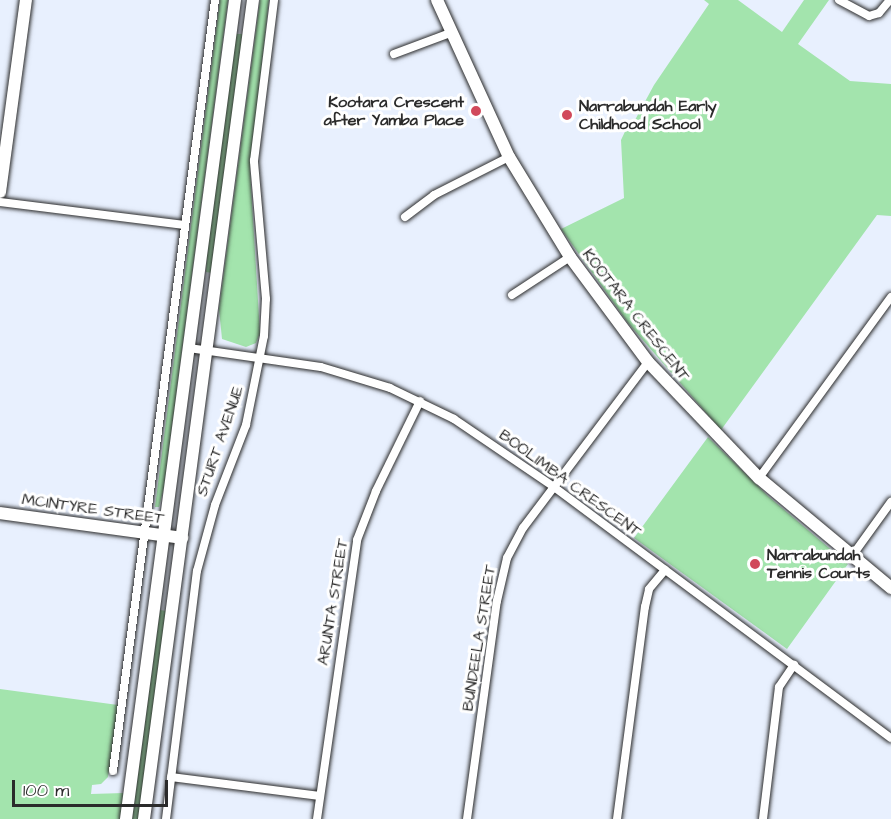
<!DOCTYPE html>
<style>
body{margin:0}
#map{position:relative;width:891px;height:819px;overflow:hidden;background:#e8f0fe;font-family:"Architects Daughter",sans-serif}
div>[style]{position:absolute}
.green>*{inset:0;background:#a3e4ad}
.roads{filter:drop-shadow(0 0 2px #2b2b2b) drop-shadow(0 0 2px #2b2b2b)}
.street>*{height:8px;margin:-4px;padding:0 4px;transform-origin:4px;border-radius:4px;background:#fff}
.secondary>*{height:12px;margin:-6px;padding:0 6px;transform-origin:6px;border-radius:6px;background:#fff}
.dots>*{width:16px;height:16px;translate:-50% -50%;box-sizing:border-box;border:3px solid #fff;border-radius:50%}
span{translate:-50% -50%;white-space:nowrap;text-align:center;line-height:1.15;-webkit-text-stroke:6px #fff;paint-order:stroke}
.poi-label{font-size:16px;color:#2b2b2b;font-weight:700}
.right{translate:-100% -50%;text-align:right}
.left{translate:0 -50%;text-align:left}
.street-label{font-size:16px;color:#2b2b2b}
.scale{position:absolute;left:12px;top:780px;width:156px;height:27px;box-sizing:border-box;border:3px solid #2b2b2b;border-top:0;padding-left:8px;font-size:18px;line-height:21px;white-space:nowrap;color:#2b2b2b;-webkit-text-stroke:4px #fff;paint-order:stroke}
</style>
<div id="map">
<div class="green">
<div style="clip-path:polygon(220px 0,228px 0,227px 8px,164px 487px,159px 507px,155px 507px)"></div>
<div style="clip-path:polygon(260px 0,269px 0,250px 170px,260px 333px,256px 343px,246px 347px,222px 339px,219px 309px)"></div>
<div style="clip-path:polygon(704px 0,738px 0,782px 32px,804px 0,829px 0,798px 44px,850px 81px,891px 84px,891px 216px,877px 215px,721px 430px,628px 323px,561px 229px,624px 198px,621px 140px,631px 119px,635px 120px,654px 85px,709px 4px)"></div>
<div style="clip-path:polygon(236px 34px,242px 34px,240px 64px,212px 273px,206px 272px,207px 255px)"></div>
<div style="clip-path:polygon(708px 437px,768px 496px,848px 564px,787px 649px,634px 538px)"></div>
<div style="clip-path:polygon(160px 610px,166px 611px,164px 633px,139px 819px,132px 819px)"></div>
<div style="clip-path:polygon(0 689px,118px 705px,108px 777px,101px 784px,92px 785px,91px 794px,124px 793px,120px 819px,0 819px)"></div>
</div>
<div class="roads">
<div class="street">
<div style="left:839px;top:0;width:34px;rotate:28deg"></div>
<div style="left:869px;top:16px;width:10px;rotate:-17deg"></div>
<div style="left:879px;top:13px;width:17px;rotate:-50deg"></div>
<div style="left:394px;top:54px;width:60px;rotate:-20.6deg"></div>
<div style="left:0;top:202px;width:186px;rotate:7.1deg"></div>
<div style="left:405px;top:217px;width:36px;rotate:-37deg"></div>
<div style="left:434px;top:195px;width:84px;rotate:-26.9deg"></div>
<div style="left:512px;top:295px;width:69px;rotate:-33.2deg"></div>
<div style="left:189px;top:348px;width:133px;rotate:8.2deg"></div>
<div style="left:321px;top:367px;width:72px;rotate:16.9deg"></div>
<div style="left:390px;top:388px;width:71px;rotate:25.8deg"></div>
<div style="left:454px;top:419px;width:121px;rotate:34.2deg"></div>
<div style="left:554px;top:487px;width:420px;rotate:36.7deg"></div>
<div style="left:759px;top:478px;width:224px;rotate:-53.9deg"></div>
<div style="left:852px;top:556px;width:67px;rotate:-54.2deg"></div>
<div style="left:113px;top:771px;width:778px;rotate:-82.46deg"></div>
<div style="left:171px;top:777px;width:150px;rotate:7.3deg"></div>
<div style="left:166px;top:819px;width:250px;rotate:-82.9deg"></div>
<div style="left:197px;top:571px;width:68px;rotate:-74.7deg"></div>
<div style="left:215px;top:505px;width:86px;rotate:-68.8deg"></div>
<div style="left:246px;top:425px;width:91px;rotate:-78.6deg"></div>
<div style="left:264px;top:336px;width:37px;rotate:-87deg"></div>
<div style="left:266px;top:299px;width:139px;rotate:-95deg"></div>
<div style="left:254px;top:161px;width:162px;rotate:-82.9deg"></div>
<div style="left:317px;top:819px;width:282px;rotate:-81.8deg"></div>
<div style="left:357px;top:540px;width:53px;rotate:-68.8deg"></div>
<div style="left:376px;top:491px;width:100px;rotate:-63.9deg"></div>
<div style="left:467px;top:819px;width:220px;rotate:-82.2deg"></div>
<div style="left:497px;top:601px;width:44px;rotate:-76.9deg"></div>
<div style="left:507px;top:558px;width:34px;rotate:-62deg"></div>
<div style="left:523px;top:528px;width:208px;rotate:-53deg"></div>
<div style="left:617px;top:819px;width:214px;rotate:-82.5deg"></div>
<div style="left:645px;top:607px;width:18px;rotate:-77deg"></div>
<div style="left:649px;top:589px;width:25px;rotate:-50deg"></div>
<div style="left:763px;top:819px;width:133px;rotate:-83.1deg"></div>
<div style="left:779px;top:687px;width:27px;rotate:-56deg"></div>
</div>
<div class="secondary">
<div style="left:437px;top:0;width:173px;rotate:65.4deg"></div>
<div style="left:509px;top:157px;width:117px;rotate:58.6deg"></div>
<div style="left:570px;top:257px;width:131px;rotate:53.4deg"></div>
<div style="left:648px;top:362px;width:161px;rotate:46.3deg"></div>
<div style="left:759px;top:478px;width:172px;rotate:39.8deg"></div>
<div style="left:0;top:192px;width:194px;rotate:-82.3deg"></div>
<div style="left:0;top:513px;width:184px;rotate:7.8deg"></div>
<div style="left:126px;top:819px;width:826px;rotate:-82.42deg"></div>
<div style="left:144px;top:819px;width:826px;rotate:-82.42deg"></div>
</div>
</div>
<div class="dots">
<div style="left:476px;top:111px;background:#d1495b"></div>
<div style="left:567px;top:115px;background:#d1495b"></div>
<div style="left:755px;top:564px;background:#d1495b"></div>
</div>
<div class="poi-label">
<span class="right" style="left:464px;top:111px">Kootara Crescent<br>after Yamba Place</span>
<span class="left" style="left:579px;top:115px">Narrabundah Early<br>Childhood School</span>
<span class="left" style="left:767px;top:564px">Narrabundah<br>Tennis Courts</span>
</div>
<div class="street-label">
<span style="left:636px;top:315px;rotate:52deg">KOOTARA CRESCENT</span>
<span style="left:220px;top:441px;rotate:-71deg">STURT AVENUE</span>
<span style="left:570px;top:483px;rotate:36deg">BOOLIMBA CRESCENT</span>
<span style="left:93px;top:509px;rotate:8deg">MCINTYRE STREET</span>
<span style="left:333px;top:602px;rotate:-81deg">ARUNTA STREET</span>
<span style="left:479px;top:638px;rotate:-81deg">BUNDEELA STREET</span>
</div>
<div class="scale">100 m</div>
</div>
